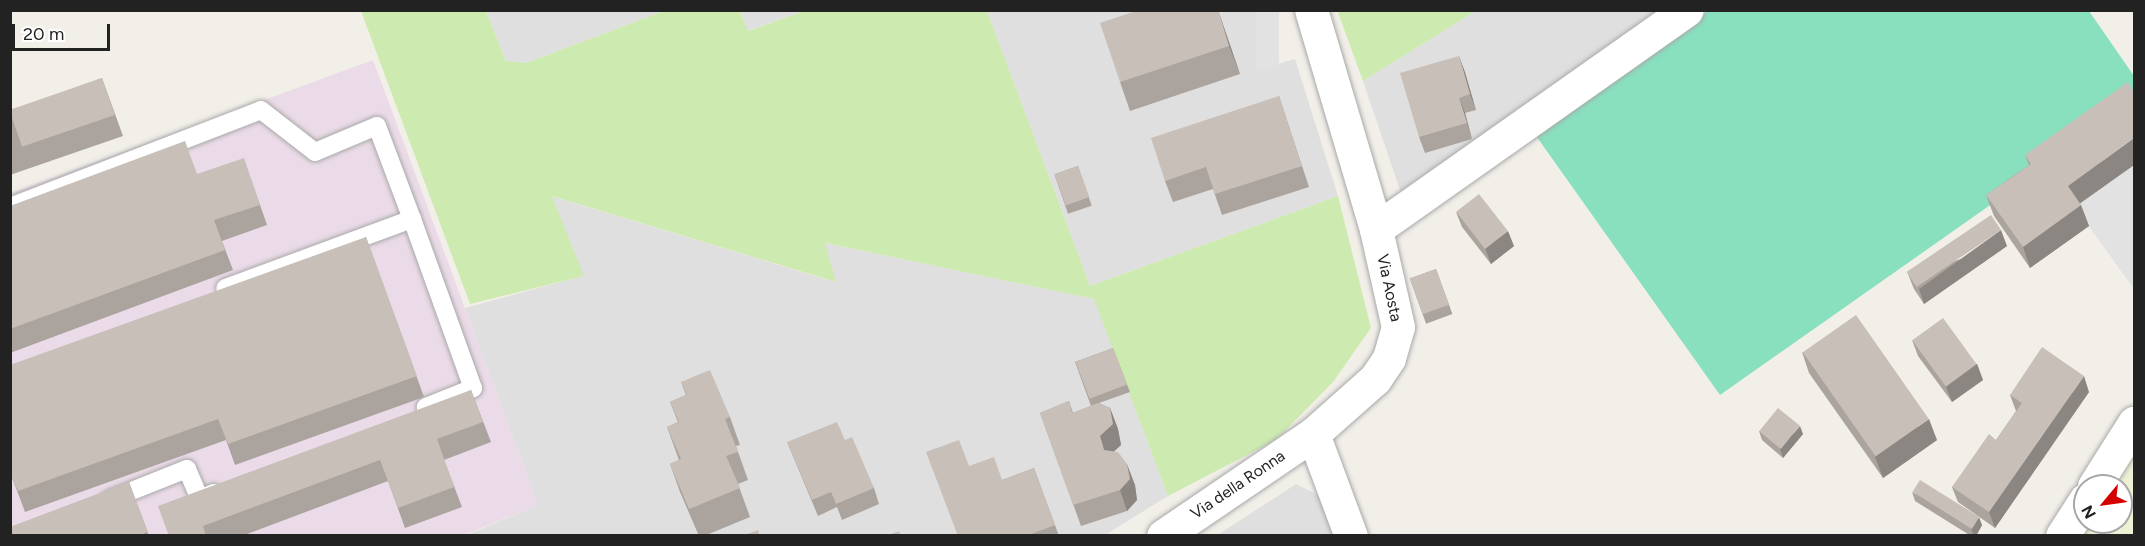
<!DOCTYPE html>
<style>
body{margin:0}
#map{position:relative;width:2145px;height:546px;overflow:hidden;background:#f2efe9;font-family:Figtree,sans-serif}
div>[style]{position:absolute}
.residential>*{inset:0;background:#e0dfdf}
.industrial>*{inset:0;background:#ebdbe8}
.farmland>*{inset:0;background:#eef0d5}
.grass>*{inset:0;background:#cdebb0}
.pitch>*{inset:0;background:#88e0be}
.parking>*{inset:0;background:#e2e2e2;transform-origin:0 0}
.roads{filter:drop-shadow(0 0 2px #a9a9a9) drop-shadow(0 0 2px #a9a9a9)}
.service>*{height:18px;margin:-9px;padding:0 9px;transform-origin:9px;border-radius:9px;background:#fff}
.minor>*{height:33px;margin:-16.5px;padding:0 16.5px;transform-origin:16.5px;border-radius:16.5px;background:#fff}
.wall>*{inset:0;background:#aba49e;transform-origin:0 0}
.shaded-wall>*{inset:0;background:#8b8681}
.building>*{inset:0;background:#c7bfb8;transform-origin:0 0}
span{translate:-50% -50%;white-space:nowrap;text-align:center;line-height:1.15;-webkit-text-stroke:4.5px #fff;paint-order:stroke}
.street-label{font-size:16px;color:#222}
.frame{position:absolute;inset:0;border:12px solid #222;pointer-events:none}
.north{position:absolute;left:2073px;top:474px;width:60px;height:60px;box-sizing:border-box;background:#fff;border:2px solid #a7a7a7;border-radius:50%;rotate:241deg;font-size:16px;font-weight:700;line-height:24px;text-align:center;color:#222}
.north::after{content:'';display:block;margin:auto;width:21px;height:27px;background:#d40000;clip-path:polygon(50% 0,100% 100%,50% 72%,0 100%)}
.scale{position:absolute;left:12px;top:24px;width:98px;height:27px;box-sizing:border-box;border:3px solid #222;border-top:0;padding-left:8px;font-size:18px;line-height:21px;white-space:nowrap;color:#222;-webkit-text-stroke:4px #fff;paint-order:stroke}
</style>
<div id="map">
<div class="residential">
<div style="clip-path:polygon(740px 10px,804px 11px,747px 31px)"></div>
<div style="clip-path:polygon(486px 11px,664px 11px,526px 63px,506px 61px)"></div>
<div style="clip-path:polygon(987px 11px,1256px 11px,1274px 65px,1295px 59px,1338px 196px,1090px 286px)"></div>
<div style="clip-path:polygon(1476px 11px,1663px 11px,1401px 193px,1363px 81px)"></div>
<div style="clip-path:polygon(551px 196px,835px 282px,824px 243px,1095px 299px,1168px 496px,1105px 535px,464px 536px,538px 505px,465px 308px,583px 276px)"></div>
<div style="clip-path:polygon(1296px 484px,1322px 497px,1336px 536px,1216px 536px)"></div>
</div>
<div class="industrial">
<div style="clip-path:polygon(373px 60px,538px 505px,464px 535px,11px 536px,11px 193px)"></div>
</div>
<div class="farmland">
<div style="clip-path:polygon(2134px 444px,2134px 535px,2077px 536px,2085px 522px,2121px 522px,2121px 486px,2108px 486px)"></div>
</div>
<div class="grass">
<div style="clip-path:polygon(1337px 10px,1476px 10px,1476px 11px,1363px 81px)"></div>
<div style="clip-path:polygon(361px 11px,486px 11px,506px 61px,526px 63px,664px 11px,740px 11px,748px 31px,804px 11px,987px 11px,1090px 286px,1338px 196px,1371px 328px,1333px 382px,1276px 440px,1168px 496px,1094px 299px,825px 243px,836px 282px,552px 196px,584px 276px,470px 304px)"></div>
</div>
<div class="pitch">
<div style="clip-path:polygon(1708px 11px,2089px 11px,2134px 76px,2134px 104px,1720px 395px,1534px 133px)"></div>
</div>
<div class="parking">
<div style="left:1256px;top:11px;width:23px;height:58px"></div>
<div style="clip-path:polygon(2134px 165px,2134px 289px,2075px 207px)"></div>
</div>
<div class="roads">
<div class="service">
<div style="left:10px;top:207px;width:269px;rotate:-21.1deg"></div>
<div style="left:261px;top:110px;width:68px;rotate:37.9deg"></div>
<div style="left:315px;top:152px;width:67px;rotate:-22.8deg"></div>
<div style="left:377px;top:126px;width:99px;rotate:69.4deg"></div>
<div style="left:412px;top:219px;width:199px;rotate:159.7deg"></div>
<div style="left:412px;top:219px;width:180px;rotate:70.2deg"></div>
<div style="left:473px;top:388px;width:51px;rotate:158deg"></div>
<div style="left:109px;top:500px;width:84px;rotate:-21.7deg"></div>
<div style="left:187px;top:469px;width:33px;rotate:67deg"></div>
<div style="left:200px;top:499px;width:15px;rotate:-23deg"></div>
</div>
<div class="minor">
<div style="left:1376px;top:229px;width:380px;rotate:-35.2deg"></div>
<div style="left:1313px;top:434px;width:109px;rotate:69.6deg"></div>
<div style="left:2094px;top:486px;width:75px;rotate:-57.6deg"></div>
<div style="left:1163px;top:536px;width:181px;rotate:-34.2deg"></div>
<div style="left:1313px;top:434px;width:83px;rotate:-41.6deg"></div>
<div style="left:1375px;top:379px;width:25px;rotate:-56deg"></div>
<div style="left:1389px;top:358px;width:32px;rotate:-74deg"></div>
<div style="left:1398px;top:327px;width:100px;rotate:-102.7deg"></div>
<div style="left:1376px;top:229px;width:228px;rotate:-106.5deg"></div>
<div style="left:2062px;top:536px;width:43px;rotate:-57.4deg"></div>
</div>
</div>
<div class="wall">
<div style="clip-path:polygon(1218px 10px,1240px 74px,1130px 111px,1120px 82px)"></div>
<div style="clip-path:polygon(1459px 56px,1476px 110px,1465px 113px,1472px 139px,1425px 153px,1419px 137px)"></div>
<div style="clip-path:polygon(102px 78px,123px 136px,10px 175px,10px 111px)"></div>
<div style="clip-path:polygon(1279px 96px,1309px 187px,1222px 215px,1213px 189px,1173px 202px,1165px 181px)"></div>
<div style="clip-path:polygon(2025px 155px,2134px 165px,2080px 203px,2089px 226px,2030px 268px,1994px 216px,1986px 195px,2029px 165px)"></div>
<div style="left:1078px;top:166px;width:42px;height:25px;rotate:71deg"></div>
<div style="clip-path:polygon(197px 174px,251px 179px,267px 225px,222px 241px,233px 270px,10px 353px,10px 206px)"></div>
<div style="clip-path:polygon(1456px 212px,1514px 246px,1491px 264px,1462px 227px)"></div>
<div style="clip-path:polygon(366px 237px,424px 397px,235px 465px,226px 440px,25px 512px,10px 472px)"></div>
<div style="clip-path:polygon(2007px 246px,1924px 304px,1914px 289px,1908px 274px)"></div>
<div style="left:1436px;top:269px;width:48px;height:28px;rotate:70deg"></div>
<div style="clip-path:polygon(1912px 340px,1977px 364px,1983px 380px,1952px 402px,1918px 356px)"></div>
<div style="clip-path:polygon(1113px 348px,1130px 392px,1099px 403px,1110px 408px,1118px 429px,1121px 445px,1114px 451px,1135px 485px,1137px 500px,1127px 511px,1081px 526px,1040px 413px,1069px 401px,1073px 413px,1091px 406px,1075px 362px)"></div>
<div style="clip-path:polygon(1802px 352px,1937px 440px,1883px 478px,1809px 373px)"></div>
<div style="clip-path:polygon(681px 382px,730px 417px,740px 445px,736px 446px,748px 480px,738px 484px,750px 517px,704px 536px,699px 536px,680px 492px,670px 464px,679px 460px,667px 427px,678px 422px,670px 402px,686px 395px)"></div>
<div style="clip-path:polygon(471px 390px,491px 442px,444px 460px,462px 507px,405px 528px,388px 481px,242px 536px,169px 536px)"></div>
<div style="clip-path:polygon(2089px 392px,1995px 528px,1958px 502px,1952px 487px,1996px 440px,2016px 411px,2010px 395px)"></div>
<div style="clip-path:polygon(1759px 431px,1803px 434px,1783px 458px,1762px 440px)"></div>
<div style="clip-path:polygon(845px 440px,874px 488px,879px 504px,842px 520px,837px 507px,818px 516px,787px 442px)"></div>
<div style="clip-path:polygon(1034px 468px,1059px 536px,957px 536px,1002px 480px)"></div>
<div style="clip-path:polygon(129px 482px,149px 536px,13px 536px)"></div>
<div style="clip-path:polygon(1912px 492px,1982px 525px,1976px 536px,1971px 536px,1915px 501px)"></div>
</div>
<div class="shaded-wall">
<div style="clip-path:polygon(1218px 10px,1220px 16px,1240px 74px,1229px 46px)"></div>
<div style="clip-path:polygon(1459px 56px,1465px 72px,1476px 110px,1470px 94px)"></div>
<div style="clip-path:polygon(1459px 98px,1465px 113px,1472px 139px,1467px 123px)"></div>
<div style="clip-path:polygon(2134px 138px,2134px 165px,2075px 207px,2068px 186px)"></div>
<div style="clip-path:polygon(2081px 205px,2089px 226px,2030px 268px,2023px 247px)"></div>
<div style="clip-path:polygon(2001px 230px,2007px 246px,1924px 304px,1919px 289px)"></div>
<div style="clip-path:polygon(1508px 231px,1514px 246px,1491px 264px,1485px 248px)"></div>
<div style="clip-path:polygon(1977px 364px,1983px 380px,1952px 402px,1946px 387px)"></div>
<div style="clip-path:polygon(2084px 376px,2089px 392px,1995px 528px,1989px 512px)"></div>
<div style="clip-path:polygon(1110px 408px,1118px 429px,1121px 445px,1108px 457px,1104px 450px,1100px 436px)"></div>
<div style="clip-path:polygon(1929px 419px,1937px 440px,1883px 478px,1875px 457px)"></div>
<div style="clip-path:polygon(1800px 426px,1803px 434px,1783px 458px,1780px 449px)"></div>
<div style="clip-path:polygon(1127px 464px,1135px 485px,1137px 500px,1127px 511px,1120px 490px)"></div>
<div style="clip-path:polygon(1979px 517px,1982px 525px,1976px 536px,1974px 536px,1971px 529px)"></div>
</div>
<div class="building">
<div style="clip-path:polygon(1139px 10px,1218px 10px,1229px 46px,1120px 82px,1100px 23px)"></div>
<div style="clip-path:polygon(1459px 56px,1470px 94px,1459px 98px,1467px 123px,1419px 137px,1400px 73px)"></div>
<div style="left:102px;top:78px;width:39px;height:98px;rotate:71deg"></div>
<div style="clip-path:polygon(2128px 82px,2134px 92px,2134px 138px,2068px 186px,2081px 205px,2023px 247px,1986px 195px,2031px 164px,2025px 155px)"></div>
<div style="clip-path:polygon(1279px 96px,1302px 166px,1215px 194px,1206px 167px,1165px 181px,1151px 138px)"></div>
<div style="clip-path:polygon(185px 141px,197px 174px,244px 158px,260px 205px,214px 220px,225px 250px,10px 329px,10px 206px)"></div>
<div style="left:1078px;top:166px;width:33px;height:25px;rotate:70deg"></div>
<div style="left:1479px;top:194px;width:47px;height:29px;rotate:52deg"></div>
<div style="left:1991px;top:215px;width:18px;height:102px;rotate:56deg"></div>
<div style="clip-path:polygon(366px 237px,417px 376px,228px 444px,218px 419px,18px 491px,10px 472px,10px 365px)"></div>
<div style="left:1436px;top:269px;width:38px;height:28px;rotate:70deg"></div>
<div style="left:1856px;top:315px;width:127px;height:65px;rotate:55deg"></div>
<div style="left:1943px;top:318px;width:57px;height:38px;rotate:54deg"></div>
<div style="clip-path:polygon(2042px 347px,2084px 376px,1989px 512px,1952px 487px,1989px 434px,1996px 440px,2022px 403px,2010px 395px)"></div>
<div style="left:1113px;top:348px;width:39px;height:40px;rotate:69deg"></div>
<div style="clip-path:polygon(710px 370px,730px 417px,725px 419px,738px 452px,726px 456px,740px 488px,689px 509px,670px 464px,681px 459px,667px 427px,679px 422px,670px 402px,687px 395px,681px 382px)"></div>
<div style="clip-path:polygon(471px 390px,483px 422px,437px 439px,454px 487px,398px 508px,380px 460px,203px 526px,206px 536px,169px 536px,158px 506px)"></div>
<div style="clip-path:polygon(1069px 401px,1072px 413px,1098px 403px,1110px 408px,1113px 424px,1100px 436px,1104px 450px,1118px 452px,1127px 464px,1130px 479px,1120px 490px,1073px 505px,1040px 413px)"></div>
<div style="left:1778px;top:408px;width:28px;height:30px;rotate:39deg"></div>
<div style="clip-path:polygon(837px 422px,845px 440px,852px 437px,874px 488px,836px 504px,831px 492px,812px 500px,787px 442px)"></div>
<div style="clip-path:polygon(959px 440px,969px 466px,994px 457px,1002px 480px,1034px 468px,1055px 525px,1026px 536px,958px 536px,926px 452px)"></div>
<div style="left:1920px;top:480px;width:70px;height:14px;rotate:32deg"></div>
<div style="clip-path:polygon(129px 482px,148px 532px,137px 536px,13px 536px,10px 527px)"></div>
<div style="clip-path:polygon(758px 530px,760px 536px,742px 536px)"></div>
<div style="clip-path:polygon(899px 531px,901px 536px,886px 536px)"></div>
</div>
<div class="street-label">
<span style="left:1389px;top:288px;rotate:78deg">Via Aosta</span>
<span style="left:1238px;top:485px;rotate:-34deg">Via della Ronna</span>
</div>
<div class="frame"></div>
<div class="north">N</div>
<div class="scale">20 m</div>
</div>
